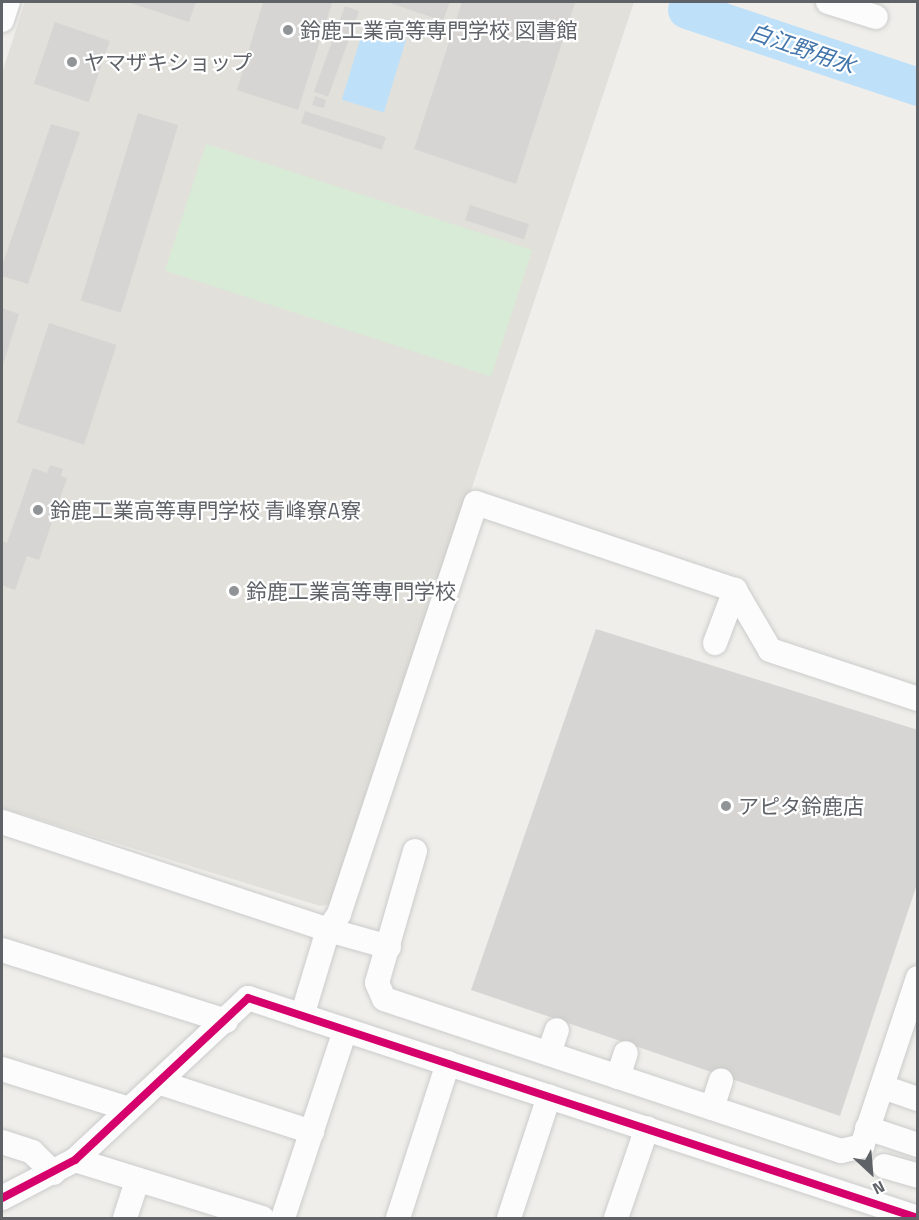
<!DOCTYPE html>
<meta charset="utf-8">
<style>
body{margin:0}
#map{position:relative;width:919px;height:1220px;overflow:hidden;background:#efeeea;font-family:"Titillium Web","Noto Sans JP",sans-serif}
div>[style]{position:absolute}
.education>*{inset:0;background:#e2e0da}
.green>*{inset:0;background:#d8ebd6;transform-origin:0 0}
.water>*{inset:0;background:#bfe0f9;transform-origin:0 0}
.river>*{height:38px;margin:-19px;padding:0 19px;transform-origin:19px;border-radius:19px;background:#bfe0f9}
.building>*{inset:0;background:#d6d5d3;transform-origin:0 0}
.roads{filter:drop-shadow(0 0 2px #cbcccc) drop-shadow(0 0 2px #cbcccc)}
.minor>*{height:24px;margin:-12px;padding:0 12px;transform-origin:12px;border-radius:12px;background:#fdfcfc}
.cycleway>*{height:8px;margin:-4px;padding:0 4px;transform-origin:4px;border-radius:4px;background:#d6006c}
.dots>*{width:16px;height:16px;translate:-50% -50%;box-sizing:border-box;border:3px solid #fff;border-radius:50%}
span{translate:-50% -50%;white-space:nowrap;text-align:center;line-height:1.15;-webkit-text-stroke:4.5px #fff;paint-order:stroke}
.poi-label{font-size:21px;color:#5f6368}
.left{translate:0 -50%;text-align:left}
.water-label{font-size:22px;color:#4174aa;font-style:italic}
.frame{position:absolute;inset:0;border:3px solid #5f6368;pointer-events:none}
.north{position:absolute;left:841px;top:1142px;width:60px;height:60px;-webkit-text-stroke:4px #fff;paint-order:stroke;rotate:154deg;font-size:16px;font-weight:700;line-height:24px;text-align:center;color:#5f6368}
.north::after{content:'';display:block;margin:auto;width:21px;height:27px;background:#5f6368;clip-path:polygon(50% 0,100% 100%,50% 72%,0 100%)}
</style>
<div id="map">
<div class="education">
<div style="clip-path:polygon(25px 2px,634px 2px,333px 904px,320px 906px,2px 808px,2px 73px)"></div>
</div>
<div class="green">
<div style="left:206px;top:144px;width:343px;height:133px;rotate:18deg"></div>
</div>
<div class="water">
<div style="left:364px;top:27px;width:44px;height:76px;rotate:17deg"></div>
</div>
<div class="river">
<div style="left:687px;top:10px;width:243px;rotate:18.4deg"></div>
</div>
<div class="building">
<div style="clip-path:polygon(127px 2px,196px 2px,189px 22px)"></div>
<div style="clip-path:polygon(263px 2px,332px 3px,298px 110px,237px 90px)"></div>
<div style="clip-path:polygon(387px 2px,450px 2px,443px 21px)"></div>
<div style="clip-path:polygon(462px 2px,575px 3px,516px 184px,414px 149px)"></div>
<div style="left:345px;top:6px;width:15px;height:91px;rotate:20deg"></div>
<div style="left:55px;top:22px;width:58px;height:65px;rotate:19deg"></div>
<div style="clip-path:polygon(315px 96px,326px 100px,324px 108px,312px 105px)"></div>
<div style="left:305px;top:111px;width:85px;height:13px;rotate:18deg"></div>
<div style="left:138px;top:113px;width:42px;height:196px;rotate:17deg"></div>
<div style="clip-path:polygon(51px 124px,80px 132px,28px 284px,2px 276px,2px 266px)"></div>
<div style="left:470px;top:205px;width:62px;height:16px;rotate:18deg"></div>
<div style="clip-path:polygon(2px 308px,19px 314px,2px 368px)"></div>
<div style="left:49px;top:323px;width:71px;height:105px;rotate:18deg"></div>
<div style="clip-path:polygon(50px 465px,63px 469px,61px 476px,67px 478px,39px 560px,27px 556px,15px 590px,2px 585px,2px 541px,7px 543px,33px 468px,47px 473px)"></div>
<div style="clip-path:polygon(596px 629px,918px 730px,918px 881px,840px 1116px,471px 990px)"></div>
</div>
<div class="roads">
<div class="minor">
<div style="left:828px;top:2px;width:50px;rotate:17.4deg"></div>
<div style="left:2px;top:20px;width:19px;rotate:-72deg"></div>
<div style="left:715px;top:643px;width:57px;rotate:-69.3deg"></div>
<div style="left:2px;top:822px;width:343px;rotate:18.3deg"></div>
<div style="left:328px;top:930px;width:90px;rotate:106.8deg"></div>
<div style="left:415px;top:851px;width:137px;rotate:106.1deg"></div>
<div style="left:377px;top:983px;width:17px;rotate:66deg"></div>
<div style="left:384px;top:999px;width:482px;rotate:18.4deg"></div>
<div style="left:841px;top:1151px;width:22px;rotate:-13deg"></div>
<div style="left:862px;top:1146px;width:177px;rotate:-71.6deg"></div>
<div style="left:389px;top:947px;width:63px;rotate:-164.4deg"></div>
<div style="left:328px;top:930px;width:19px;rotate:-55deg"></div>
<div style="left:339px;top:914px;width:433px;rotate:-71.6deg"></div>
<div style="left:476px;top:503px;width:273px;rotate:18.6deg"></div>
<div style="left:735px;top:590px;width:69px;rotate:59.7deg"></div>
<div style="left:770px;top:650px;width:156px;rotate:18.3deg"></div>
<div style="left:2px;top:950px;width:235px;rotate:17.6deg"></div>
<div style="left:549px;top:1053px;width:24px;rotate:-71deg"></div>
<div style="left:2px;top:1069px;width:133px;rotate:17.5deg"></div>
<div style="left:618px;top:1077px;width:25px;rotate:-72deg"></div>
<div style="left:161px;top:1083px;width:159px;rotate:18deg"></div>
<div style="left:883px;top:1087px;width:37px;rotate:19deg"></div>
<div style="left:712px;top:1108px;width:29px;rotate:-72deg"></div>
<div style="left:867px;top:1128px;width:54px;rotate:18.4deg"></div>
<div style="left:2px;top:1142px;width:32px;rotate:18deg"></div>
<div style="left:32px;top:1152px;width:30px;rotate:44deg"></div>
<div style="left:75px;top:1160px;width:196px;rotate:17.2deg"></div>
<div style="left:884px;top:1166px;width:35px;rotate:16deg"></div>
<div style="left:2px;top:1198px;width:82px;rotate:-27.5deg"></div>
<div style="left:75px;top:1160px;width:237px;rotate:-43.1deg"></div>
<div style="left:248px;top:998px;width:705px;rotate:18.18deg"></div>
<div style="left:125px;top:1218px;width:40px;rotate:-72deg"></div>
<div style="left:283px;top:1218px;width:198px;rotate:-71.7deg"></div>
<div style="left:398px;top:1218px;width:163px;rotate:-72.1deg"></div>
<div style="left:509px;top:1218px;width:128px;rotate:-71.8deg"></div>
<div style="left:616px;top:1218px;width:95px;rotate:-71deg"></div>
</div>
</div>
<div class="cycleway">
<div style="left:2px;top:1198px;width:82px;rotate:-27.5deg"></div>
<div style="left:75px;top:1160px;width:237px;rotate:-43.1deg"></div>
<div style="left:248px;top:998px;width:705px;rotate:18.18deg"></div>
</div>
<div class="dots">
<div style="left:288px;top:30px;background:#919496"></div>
<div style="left:72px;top:62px;background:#919496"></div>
<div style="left:38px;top:510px;background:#919496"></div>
<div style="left:234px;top:591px;background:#919496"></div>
<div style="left:726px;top:806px;background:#919496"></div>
</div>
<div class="poi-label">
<span class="left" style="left:300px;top:30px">鈴鹿工業高等専門学校 図書館</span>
<span class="left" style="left:84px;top:62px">ヤマザキショップ</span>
<span class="left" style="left:50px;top:510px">鈴鹿工業高等専門学校 青峰寮A寮</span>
<span class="left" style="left:246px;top:591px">鈴鹿工業高等専門学校</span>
<span class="left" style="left:738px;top:806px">アピタ鈴鹿店</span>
</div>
<div class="water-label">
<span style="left:802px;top:49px;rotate:19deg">白江野用水</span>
</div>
<div class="frame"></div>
<div class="north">N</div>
</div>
